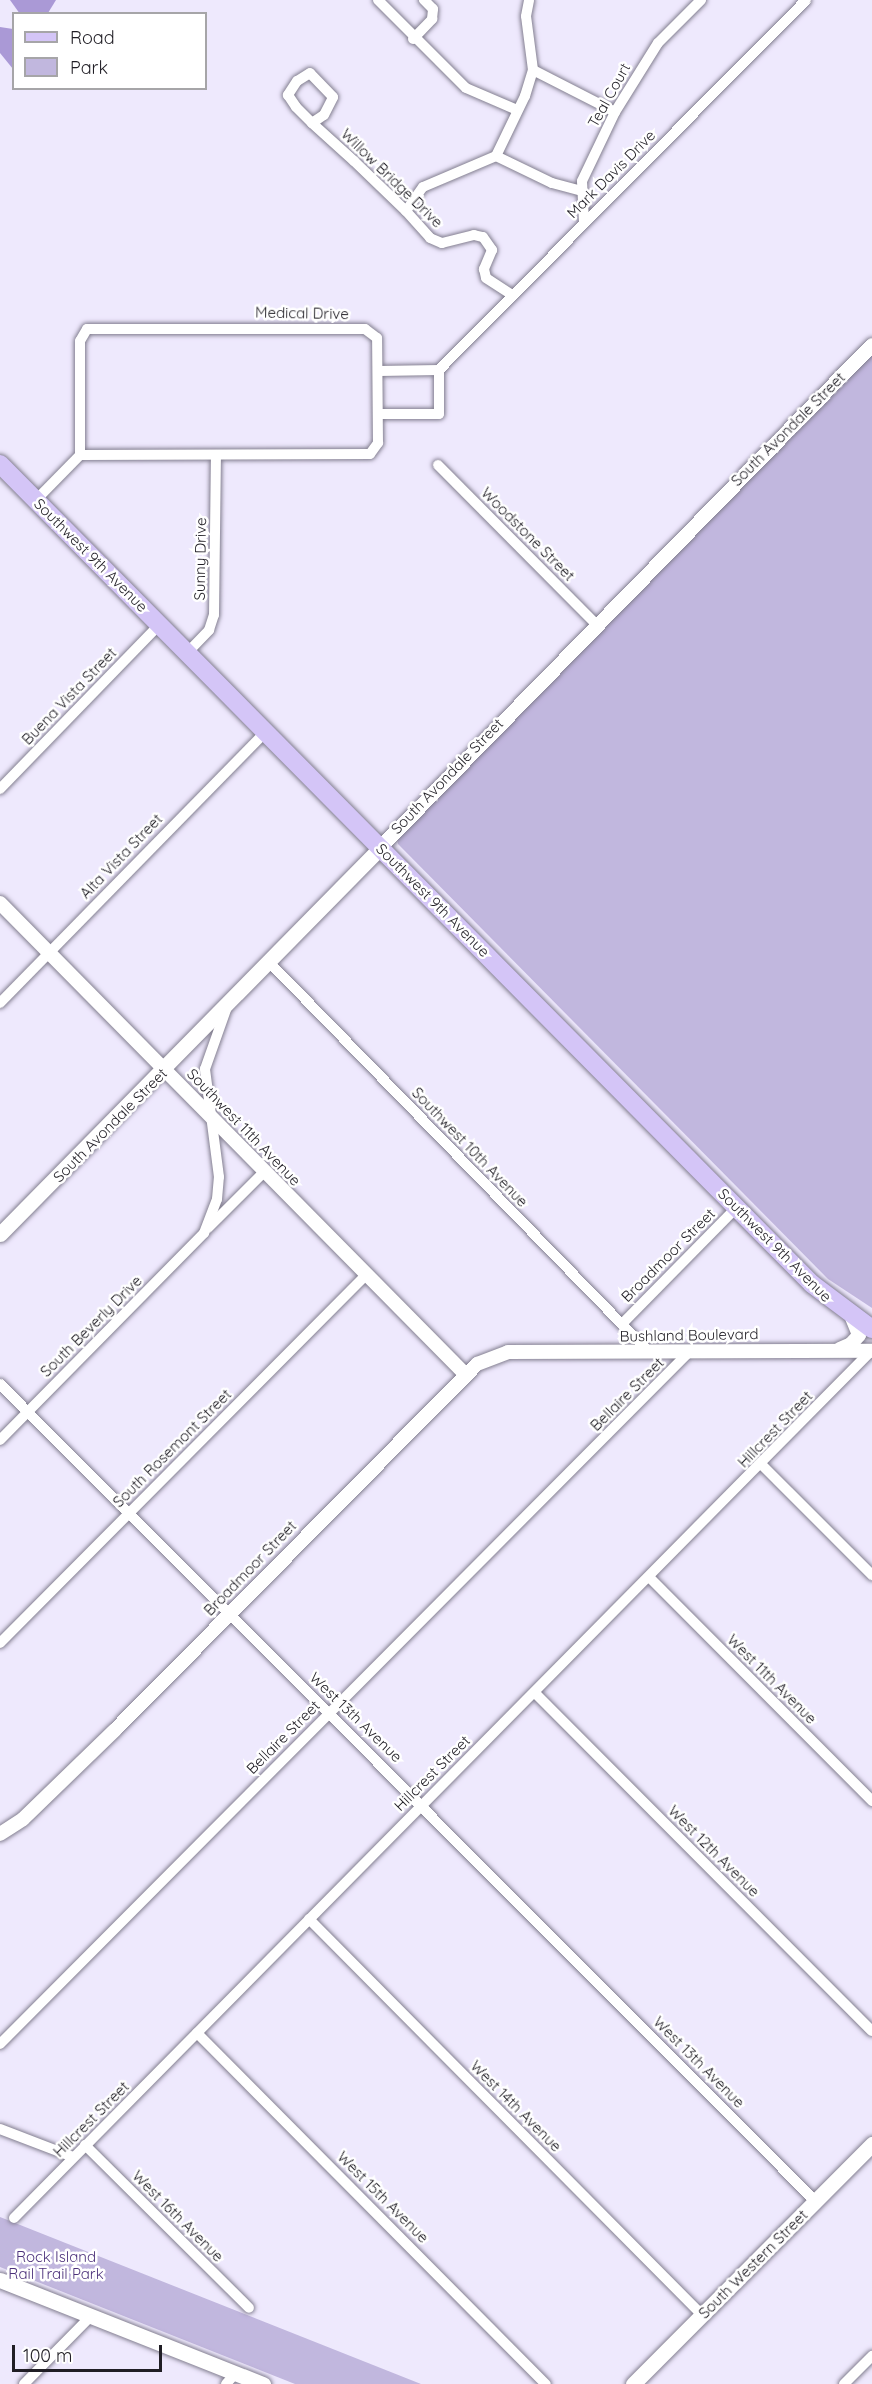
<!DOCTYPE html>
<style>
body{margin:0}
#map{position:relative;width:872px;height:2384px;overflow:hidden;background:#eee9fd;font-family:Quicksand,sans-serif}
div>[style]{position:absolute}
.green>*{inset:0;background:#c1b7de}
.water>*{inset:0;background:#aa99d6}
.roads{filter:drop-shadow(0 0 2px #837f90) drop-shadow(0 0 2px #837f90)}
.minor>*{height:10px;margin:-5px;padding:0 5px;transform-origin:5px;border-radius:5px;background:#fff}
.tertiary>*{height:14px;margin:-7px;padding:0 7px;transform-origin:7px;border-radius:7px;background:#fff}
.secondary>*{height:15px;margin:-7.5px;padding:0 7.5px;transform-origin:7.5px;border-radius:7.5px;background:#fff}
.primary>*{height:18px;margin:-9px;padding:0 9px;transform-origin:9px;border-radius:9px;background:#d4c5f7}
span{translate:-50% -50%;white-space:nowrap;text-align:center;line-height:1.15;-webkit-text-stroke:5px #fff;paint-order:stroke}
.street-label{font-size:15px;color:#201e25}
.park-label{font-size:15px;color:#4c317b}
.legend{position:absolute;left:12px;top:12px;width:195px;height:78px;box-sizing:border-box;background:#fff;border:2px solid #a6a5a8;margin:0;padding:8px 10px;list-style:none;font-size:18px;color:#201e25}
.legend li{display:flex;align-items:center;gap:12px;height:30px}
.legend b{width:30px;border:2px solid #a6a5a8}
.scale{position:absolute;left:12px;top:2345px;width:150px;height:27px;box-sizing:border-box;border:3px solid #201e25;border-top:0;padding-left:8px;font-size:18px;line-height:21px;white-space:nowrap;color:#201e25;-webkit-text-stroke:4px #fff;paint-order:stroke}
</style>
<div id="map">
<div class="green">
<div style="clip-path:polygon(872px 354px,872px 1308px,828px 1279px,398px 844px,397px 838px)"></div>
<div style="clip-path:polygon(0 2217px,421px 2384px,295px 2384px,0 2267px)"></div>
</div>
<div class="water">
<div style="clip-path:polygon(10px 0,56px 0,48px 13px,20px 14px)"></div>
<div style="clip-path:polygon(0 27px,13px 29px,13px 69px,0 53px)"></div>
</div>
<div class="roads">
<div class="minor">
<div style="left:378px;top:0;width:124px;rotate:45deg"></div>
<div style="left:466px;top:88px;width:56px;rotate:23.3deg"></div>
<div style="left:413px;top:39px;width:28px;rotate:-46deg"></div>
<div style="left:432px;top:19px;width:10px;rotate:-84deg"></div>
<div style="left:433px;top:9px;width:13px;rotate:-135deg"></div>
<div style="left:533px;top:70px;width:92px;rotate:27.1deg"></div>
<div style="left:312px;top:123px;width:14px;rotate:-34deg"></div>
<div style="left:324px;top:115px;width:20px;rotate:-63deg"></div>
<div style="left:333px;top:97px;width:33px;rotate:-134deg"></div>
<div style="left:310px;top:73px;width:15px;rotate:148deg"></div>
<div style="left:297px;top:81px;width:17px;rotate:123deg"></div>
<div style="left:288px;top:95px;width:14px;rotate:56deg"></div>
<div style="left:296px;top:107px;width:23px;rotate:45deg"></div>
<div style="left:312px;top:123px;width:57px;rotate:42.1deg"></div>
<div style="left:354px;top:161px;width:72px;rotate:43.9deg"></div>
<div style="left:406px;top:211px;width:36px;rotate:48deg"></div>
<div style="left:430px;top:238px;width:13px;rotate:23deg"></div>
<div style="left:442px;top:243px;width:33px;rotate:-14deg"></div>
<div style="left:474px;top:235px;width:9px;rotate:13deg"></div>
<div style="left:483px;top:237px;width:16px;rotate:55deg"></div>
<div style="left:492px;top:250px;width:21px;rotate:113deg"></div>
<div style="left:484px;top:269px;width:9px;rotate:77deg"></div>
<div style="left:486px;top:278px;width:31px;rotate:33deg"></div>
<div style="left:496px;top:156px;width:62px;rotate:25.7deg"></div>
<div style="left:552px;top:183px;width:30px;rotate:15deg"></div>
<div style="left:406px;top:211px;width:29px;rotate:-55deg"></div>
<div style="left:423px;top:187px;width:79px;rotate:-23deg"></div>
<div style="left:496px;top:156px;width:67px;rotate:-64.2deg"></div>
<div style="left:525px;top:96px;width:27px;rotate:-73deg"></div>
<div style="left:533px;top:70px;width:54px;rotate:-97.4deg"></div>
<div style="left:526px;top:16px;width:16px;rotate:-79deg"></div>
<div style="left:584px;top:222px;width:41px;rotate:-92.8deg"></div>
<div style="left:582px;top:181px;width:76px;rotate:-64.4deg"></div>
<div style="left:615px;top:112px;width:81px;rotate:-58.1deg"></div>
<div style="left:658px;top:43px;width:61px;rotate:-45deg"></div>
<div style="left:379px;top:371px;width:60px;rotate:-1deg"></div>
<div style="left:439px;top:370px;width:521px;rotate:-45.23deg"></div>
<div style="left:378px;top:414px;width:61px"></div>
<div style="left:439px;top:414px;width:44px;rotate:-90deg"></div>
<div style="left:438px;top:465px;width:224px;rotate:45.2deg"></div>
<div style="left:36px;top:500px;width:63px;rotate:-45.6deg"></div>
<div style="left:80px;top:455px;width:290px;rotate:-0.2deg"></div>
<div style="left:370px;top:454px;width:14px;rotate:-54deg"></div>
<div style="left:378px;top:443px;width:105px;rotate:-90.5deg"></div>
<div style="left:377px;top:338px;width:15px;rotate:-143deg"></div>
<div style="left:365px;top:329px;width:278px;rotate:180deg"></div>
<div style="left:87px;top:329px;width:14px;rotate:120deg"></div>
<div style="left:80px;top:341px;width:114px;rotate:90deg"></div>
<div style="left:187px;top:653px;width:32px;rotate:-46deg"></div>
<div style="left:209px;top:630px;width:16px;rotate:-72deg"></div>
<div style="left:214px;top:615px;width:160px;rotate:-89.3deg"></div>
<div style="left:0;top:789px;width:228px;rotate:-45.9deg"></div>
<div style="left:270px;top:963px;width:543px;rotate:45.75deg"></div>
<div style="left:0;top:1003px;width:380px;rotate:-45.6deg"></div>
<div style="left:208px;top:1228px;width:79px;rotate:-45deg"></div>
<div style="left:622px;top:1324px;width:163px;rotate:-45.5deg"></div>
<div style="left:0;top:1384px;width:1154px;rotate:45.07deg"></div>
<div style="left:0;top:1440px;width:291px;rotate:-45.4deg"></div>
<div style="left:204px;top:1233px;width:36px;rotate:-69deg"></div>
<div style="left:217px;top:1199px;width:22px;rotate:-85deg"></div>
<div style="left:219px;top:1177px;width:109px;rotate:-97.4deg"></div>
<div style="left:205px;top:1069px;width:66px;rotate:-70.5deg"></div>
<div style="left:762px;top:1465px;width:156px;rotate:45deg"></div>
<div style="left:650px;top:1578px;width:315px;rotate:45.1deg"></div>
<div style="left:0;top:1643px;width:519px;rotate:-45.16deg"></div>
<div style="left:535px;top:1693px;width:477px;rotate:45.1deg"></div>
<div style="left:309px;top:1919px;width:558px;rotate:45.22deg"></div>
<div style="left:197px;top:2033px;width:495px;rotate:45.2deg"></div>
<div style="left:0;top:2044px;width:978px;rotate:-45.12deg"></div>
<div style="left:0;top:2129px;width:78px;rotate:21deg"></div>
<div style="left:85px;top:2145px;width:231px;rotate:44.8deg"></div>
<div style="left:14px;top:2218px;width:1220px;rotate:-45.33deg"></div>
<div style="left:24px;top:2384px;width:94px;rotate:-45.4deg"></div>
<div style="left:226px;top:2384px;width:15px;rotate:-48deg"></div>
<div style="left:844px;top:2384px;width:40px;rotate:-45deg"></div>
</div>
<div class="tertiary">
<div style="left:381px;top:847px;width:702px;rotate:-45.63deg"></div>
<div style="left:0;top:903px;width:660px;rotate:45.37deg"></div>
<div style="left:840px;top:1349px;width:12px;rotate:-24deg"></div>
<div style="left:851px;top:1344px;width:12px;rotate:-48deg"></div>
<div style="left:859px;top:1335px;width:18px;rotate:-112deg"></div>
<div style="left:0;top:1834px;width:27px;rotate:-33deg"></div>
<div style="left:23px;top:1819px;width:128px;rotate:-44.1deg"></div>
<div style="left:115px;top:1730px;width:515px;rotate:-45.31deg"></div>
<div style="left:477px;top:1364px;width:33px;rotate:-21deg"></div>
<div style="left:508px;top:1352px;width:364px;rotate:-0.2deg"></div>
</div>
<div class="secondary">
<div style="left:0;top:1234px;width:543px;rotate:-45.45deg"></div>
<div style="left:0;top:2280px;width:283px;rotate:21.6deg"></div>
<div style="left:633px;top:2384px;width:339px;rotate:-45.1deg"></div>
</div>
<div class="primary">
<div style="left:0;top:464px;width:1154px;rotate:45.28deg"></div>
<div style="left:812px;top:1284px;width:75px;rotate:36.9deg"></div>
</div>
</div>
<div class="street-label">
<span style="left:609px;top:95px;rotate:-61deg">Teal Court</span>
<span style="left:611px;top:174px;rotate:-45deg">Mark Davis Drive</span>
<span style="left:392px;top:178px;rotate:44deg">Willow Bridge Drive</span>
<span style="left:302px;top:313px;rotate:1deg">Medical Drive</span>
<span style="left:788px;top:429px;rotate:-45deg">South Avondale Street</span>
<span style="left:528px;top:534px;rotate:45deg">Woodstone Street</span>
<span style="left:91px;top:555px;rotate:45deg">Southwest 9th Avenue</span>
<span style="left:200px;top:559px;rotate:-89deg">Sunny Drive</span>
<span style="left:69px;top:696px;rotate:-46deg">Buena Vista Street</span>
<span style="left:447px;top:776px;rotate:-46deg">South Avondale Street</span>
<span style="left:121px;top:856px;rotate:-46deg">Alta Vista Street</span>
<span style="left:433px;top:900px;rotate:45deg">Southwest 9th Avenue</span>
<span style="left:110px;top:1125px;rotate:-45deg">South Avondale Street</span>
<span style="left:244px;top:1127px;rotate:46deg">Southwest 11th Avenue</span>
<span style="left:470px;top:1147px;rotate:46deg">Southwest 10th Avenue</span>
<span style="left:775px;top:1245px;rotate:45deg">Southwest 9th Avenue</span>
<span style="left:668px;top:1255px;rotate:-45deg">Broadmoor Street</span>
<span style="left:91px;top:1326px;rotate:-45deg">South Beverly Drive</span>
<span style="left:689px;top:1335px;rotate:-1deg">Bushland Boulevard</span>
<span style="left:627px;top:1394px;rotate:-45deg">Bellaire Street</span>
<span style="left:775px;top:1429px;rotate:-46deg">Hillcrest Street</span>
<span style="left:172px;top:1448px;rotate:-45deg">South Rosemont Street</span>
<span style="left:250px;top:1568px;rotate:-46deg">Broadmoor Street</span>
<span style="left:772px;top:1679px;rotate:45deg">West 11th Avenue</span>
<span style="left:356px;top:1717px;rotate:44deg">West 13th Avenue</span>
<span style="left:283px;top:1737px;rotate:-45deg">Bellaire Street</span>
<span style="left:432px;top:1773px;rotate:-45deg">Hillcrest Street</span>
<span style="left:714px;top:1851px;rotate:45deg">West 12th Avenue</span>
<span style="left:699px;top:2062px;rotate:45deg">West 13th Avenue</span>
<span style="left:516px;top:2106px;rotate:45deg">West 14th Avenue</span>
<span style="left:91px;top:2119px;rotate:-45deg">Hillcrest Street</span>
<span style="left:383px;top:2197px;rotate:45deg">West 15th Avenue</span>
<span style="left:178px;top:2216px;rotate:45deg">West 16th Avenue</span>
<span style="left:753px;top:2264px;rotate:-45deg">South Western Street</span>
</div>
<div class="park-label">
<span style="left:56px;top:2265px">Rock Island<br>Rail Trail Park</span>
</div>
<ul class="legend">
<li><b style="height:8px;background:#d4c5f7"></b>Road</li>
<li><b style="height:16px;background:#c1b7de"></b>Park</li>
</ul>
<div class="scale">100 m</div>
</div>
